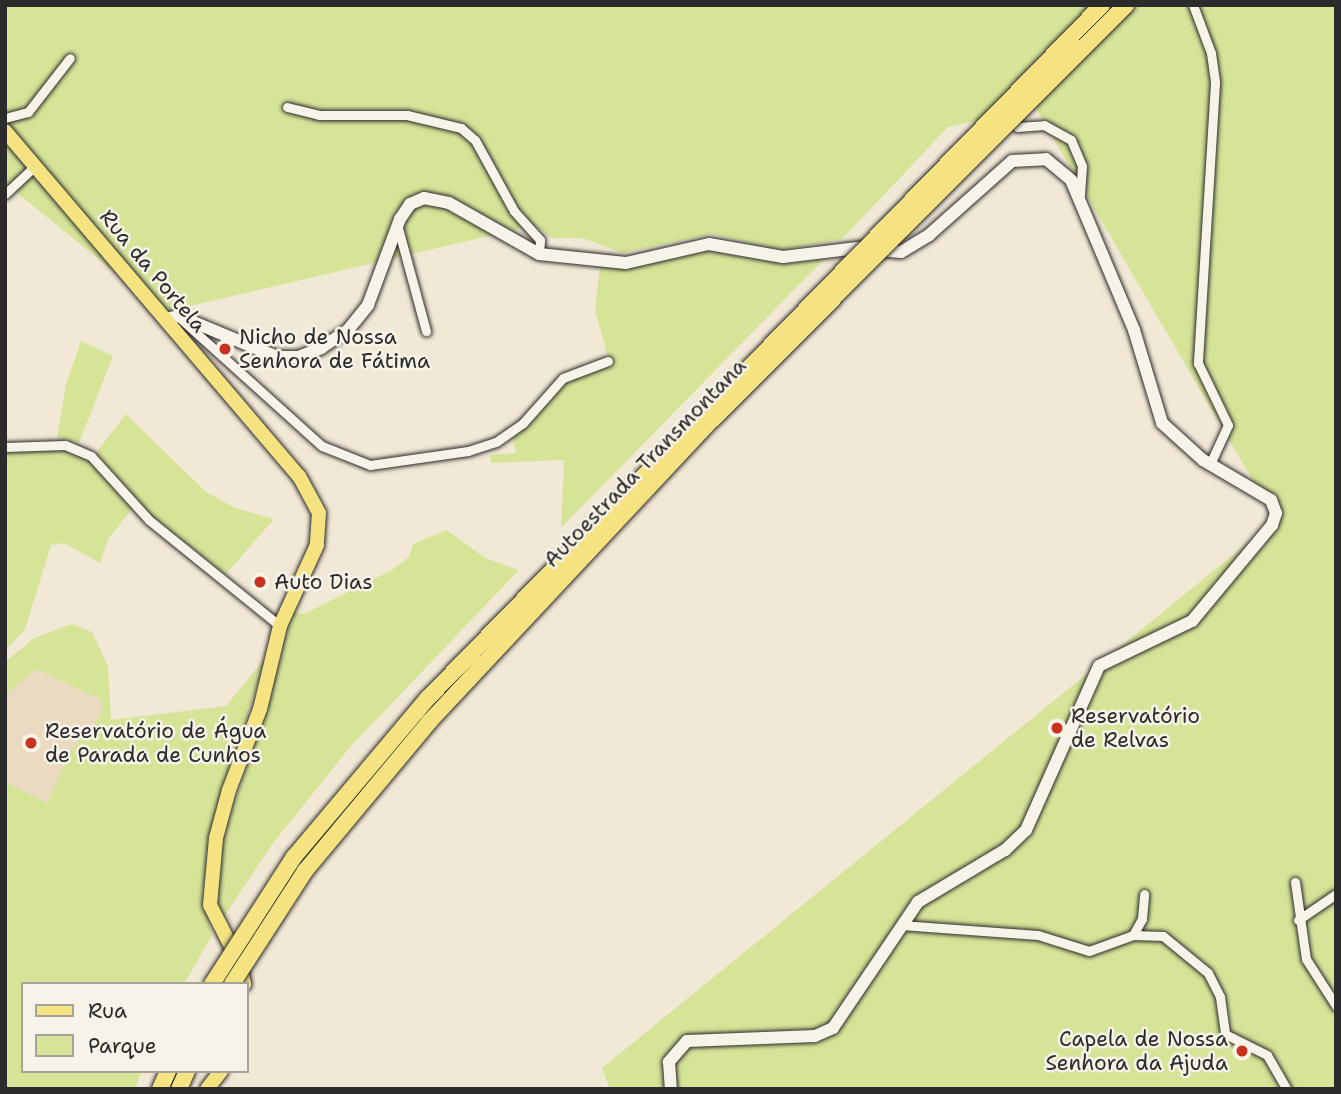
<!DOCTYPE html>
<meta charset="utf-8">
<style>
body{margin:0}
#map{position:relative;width:1341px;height:1094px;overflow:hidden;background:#f2e8d6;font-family:"Shantell Sans",sans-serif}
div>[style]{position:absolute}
.built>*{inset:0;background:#ebdac0}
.green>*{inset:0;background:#d6e498}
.roads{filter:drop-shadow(0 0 2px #2b2b2b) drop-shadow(0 0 2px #2b2b2b)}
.street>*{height:9px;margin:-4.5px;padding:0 4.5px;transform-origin:4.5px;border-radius:4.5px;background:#f7f3e8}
.secondary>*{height:12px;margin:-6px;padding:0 6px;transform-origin:6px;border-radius:6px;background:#f7f3e8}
.primary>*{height:14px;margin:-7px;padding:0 7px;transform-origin:7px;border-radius:7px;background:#f5e382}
.highway>*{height:16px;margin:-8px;padding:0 8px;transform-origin:8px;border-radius:8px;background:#f5e382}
.bridges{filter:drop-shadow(0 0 2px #2b2b2b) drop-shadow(0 0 2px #2b2b2b)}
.highway-bridge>*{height:16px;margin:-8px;padding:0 8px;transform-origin:8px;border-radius:8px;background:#f5e382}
.dots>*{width:19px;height:19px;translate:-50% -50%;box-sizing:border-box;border:4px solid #f7f3e8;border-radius:50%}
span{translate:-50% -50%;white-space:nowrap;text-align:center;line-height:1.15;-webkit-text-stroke:5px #f7f3e8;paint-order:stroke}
.street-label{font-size:21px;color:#2b2b2b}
.poi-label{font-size:21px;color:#2b2b2b}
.left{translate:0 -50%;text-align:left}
.right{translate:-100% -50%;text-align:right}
.frame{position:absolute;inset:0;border:7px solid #2b2b2b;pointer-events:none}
.legend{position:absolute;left:21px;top:982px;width:228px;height:91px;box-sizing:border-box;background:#f7f3e8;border:2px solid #a5a39c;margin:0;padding:9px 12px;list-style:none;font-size:21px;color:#2b2b2b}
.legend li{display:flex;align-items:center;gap:14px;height:35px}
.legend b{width:35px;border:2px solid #a5a39c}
</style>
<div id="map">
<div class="built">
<div style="clip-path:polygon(36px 669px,101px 700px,101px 716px,69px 753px,47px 803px,5px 782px,5px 695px)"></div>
</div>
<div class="green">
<div style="clip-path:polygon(5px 5px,1336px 5px,1336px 1089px,610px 1089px,602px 1068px,1276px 520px,1035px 107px,948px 127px,842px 239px,780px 250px,712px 234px,622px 253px,583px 238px,551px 238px,536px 225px,164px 312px,5px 183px)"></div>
<div style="clip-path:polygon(705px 251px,785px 264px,824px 259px,561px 528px,564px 460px,491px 463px,490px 455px,516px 453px,512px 436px,556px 391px,577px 377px,610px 366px,595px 309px,600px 267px,619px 268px)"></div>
<div style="clip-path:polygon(81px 341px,113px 356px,79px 443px,57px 438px,66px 384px)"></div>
<div style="clip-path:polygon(126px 414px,206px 492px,235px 508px,274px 519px,225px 575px,147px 514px,96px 453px)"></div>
<div style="clip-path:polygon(58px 447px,82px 454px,132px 509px,109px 538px,100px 563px,64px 543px,51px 545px,25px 629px,5px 651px,5px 449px)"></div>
<div style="clip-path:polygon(447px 530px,485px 558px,519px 570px,351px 746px,273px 843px,221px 921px,216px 903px,220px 845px,261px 727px,293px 612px,304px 614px,392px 570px,409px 557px,413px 544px)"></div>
<div style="clip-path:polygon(72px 624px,92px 632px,108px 666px,111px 720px,226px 706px,266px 657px,212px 827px,202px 895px,212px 935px,184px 984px,23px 984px,23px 1071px,142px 1071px,135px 1089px,5px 1089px,5px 782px,47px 803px,69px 753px,101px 715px,101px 700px,36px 669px,5px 695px,5px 662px,34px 638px)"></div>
</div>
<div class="roads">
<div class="street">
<div style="left:1193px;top:5px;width:51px;rotate:69.4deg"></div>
<div style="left:1211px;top:53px;width:30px;rotate:82deg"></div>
<div style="left:1215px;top:83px;width:281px;rotate:93.5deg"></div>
<div style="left:1198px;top:363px;width:69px;rotate:64.2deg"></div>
<div style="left:1228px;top:425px;width:43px;rotate:114.8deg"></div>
<div style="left:287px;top:107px;width:33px;rotate:14deg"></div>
<div style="left:319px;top:115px;width:88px"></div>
<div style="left:407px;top:115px;width:56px;rotate:13.5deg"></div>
<div style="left:461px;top:128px;width:18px;rotate:41deg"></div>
<div style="left:475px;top:140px;width:81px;rotate:61.2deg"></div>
<div style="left:514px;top:211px;width:39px;rotate:48deg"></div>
<div style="left:540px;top:240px;width:14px;rotate:94deg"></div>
<div style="left:5px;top:118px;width:24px;rotate:-15deg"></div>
<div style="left:28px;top:112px;width:68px;rotate:-52.1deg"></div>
<div style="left:1017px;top:127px;width:27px;rotate:-4deg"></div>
<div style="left:1044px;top:125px;width:31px;rotate:29deg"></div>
<div style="left:1071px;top:140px;width:28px;rotate:67deg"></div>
<div style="left:1082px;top:166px;width:29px;rotate:94deg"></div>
<div style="left:5px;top:194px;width:41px;rotate:-43deg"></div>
<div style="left:398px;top:228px;width:107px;rotate:74.8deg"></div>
<div style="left:182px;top:320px;width:188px;rotate:42deg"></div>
<div style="left:322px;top:446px;width:52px;rotate:21.6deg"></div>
<div style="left:370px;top:465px;width:99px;rotate:-8.1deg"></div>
<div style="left:468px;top:451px;width:29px;rotate:-18deg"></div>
<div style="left:496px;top:442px;width:33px;rotate:-35deg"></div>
<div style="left:523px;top:423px;width:60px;rotate:-48.4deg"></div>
<div style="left:563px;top:378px;width:48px;rotate:-20.7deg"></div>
<div style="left:5px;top:447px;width:60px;rotate:-1.9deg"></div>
<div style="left:65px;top:445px;width:28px;rotate:23deg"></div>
<div style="left:91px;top:456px;width:86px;rotate:47.8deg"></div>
<div style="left:149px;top:520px;width:169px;rotate:39deg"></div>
<div style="left:1295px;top:882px;width:78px;rotate:81.9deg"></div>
<div style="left:1306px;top:959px;width:56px;rotate:57.4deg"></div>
<div style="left:1298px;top:920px;width:46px;rotate:-34.4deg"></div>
<div style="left:901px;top:925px;width:137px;rotate:4.2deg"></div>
<div style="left:1038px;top:935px;width:53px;rotate:17.4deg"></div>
<div style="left:1089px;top:951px;width:47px;rotate:-20deg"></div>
<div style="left:1133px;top:935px;width:30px;rotate:2deg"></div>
<div style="left:1163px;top:936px;width:58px;rotate:39.4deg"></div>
<div style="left:1208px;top:973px;width:27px;rotate:63deg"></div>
<div style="left:1220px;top:997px;width:37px;rotate:82deg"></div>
<div style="left:1225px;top:1034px;width:47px;rotate:26.6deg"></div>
<div style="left:1267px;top:1055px;width:39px;rotate:60deg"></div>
<div style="left:1133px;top:935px;width:18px;rotate:-61deg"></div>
<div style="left:1142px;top:919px;width:25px;rotate:-85deg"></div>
</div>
<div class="secondary">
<div style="left:165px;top:319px;width:14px;rotate:-12deg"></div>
<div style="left:179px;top:316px;width:106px;rotate:22.7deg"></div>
<div style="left:277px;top:357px;width:21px"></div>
<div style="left:298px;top:357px;width:25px;rotate:-21deg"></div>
<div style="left:321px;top:348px;width:32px;rotate:-34deg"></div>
<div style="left:348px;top:330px;width:32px;rotate:-51deg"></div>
<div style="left:368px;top:305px;width:92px;rotate:-69.6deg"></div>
<div style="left:400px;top:219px;width:18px;rotate:-56deg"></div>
<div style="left:410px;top:204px;width:15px;rotate:-23deg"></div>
<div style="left:424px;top:198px;width:25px;rotate:11deg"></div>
<div style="left:449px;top:203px;width:103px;rotate:29.5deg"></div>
<div style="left:539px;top:254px;width:87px;rotate:5.9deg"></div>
<div style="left:626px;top:263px;width:85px;rotate:-12.9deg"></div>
<div style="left:709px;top:244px;width:75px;rotate:10deg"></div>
<div style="left:783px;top:257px;width:75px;rotate:-6.9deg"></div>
<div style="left:857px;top:248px;width:44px;rotate:5.2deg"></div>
<div style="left:901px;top:252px;width:33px;rotate:-31deg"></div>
<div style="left:929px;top:235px;width:111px;rotate:-41.7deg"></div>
<div style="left:1012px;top:161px;width:34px;rotate:-3deg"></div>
<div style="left:1046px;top:159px;width:33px;rotate:40deg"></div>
<div style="left:1071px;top:180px;width:163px;rotate:67.2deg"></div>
<div style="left:1134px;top:330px;width:97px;rotate:73.2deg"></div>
<div style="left:1162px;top:423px;width:55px;rotate:42.1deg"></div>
<div style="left:1203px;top:460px;width:79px;rotate:30.5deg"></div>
<div style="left:1271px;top:500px;width:14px;rotate:69deg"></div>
<div style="left:1276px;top:513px;width:13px;rotate:108deg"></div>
<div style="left:1272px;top:525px;width:125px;rotate:129.8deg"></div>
<div style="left:1192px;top:621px;width:103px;rotate:154.2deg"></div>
<div style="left:1099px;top:666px;width:180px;rotate:114deg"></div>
<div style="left:1026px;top:830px;width:29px;rotate:136deg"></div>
<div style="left:1005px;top:850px;width:101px;rotate:149.1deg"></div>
<div style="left:918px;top:902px;width:152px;rotate:124deg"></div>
<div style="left:833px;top:1028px;width:20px;rotate:156deg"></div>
<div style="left:815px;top:1036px;width:128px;rotate:177.8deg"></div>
<div style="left:687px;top:1041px;width:28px;rotate:131deg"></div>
<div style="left:669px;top:1062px;width:27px;rotate:86deg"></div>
</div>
<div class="primary">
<div style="left:5px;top:131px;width:453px;rotate:49.6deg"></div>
<div style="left:299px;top:476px;width:42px;rotate:61.6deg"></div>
<div style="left:319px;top:513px;width:32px;rotate:94deg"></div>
<div style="left:317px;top:545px;width:89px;rotate:114.6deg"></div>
<div style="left:280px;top:626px;width:85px;rotate:103.5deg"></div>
<div style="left:260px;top:709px;width:87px;rotate:110.9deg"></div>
<div style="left:229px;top:790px;width:50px;rotate:105.2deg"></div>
<div style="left:216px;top:838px;width:67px;rotate:95.1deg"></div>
<div style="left:210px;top:905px;width:64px;rotate:63deg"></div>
<div style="left:239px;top:962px;width:23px;rotate:77deg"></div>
<div style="left:207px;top:1089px;width:23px;rotate:-52deg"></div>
</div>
<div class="highway">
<div style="left:160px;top:1089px;width:20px;rotate:-66deg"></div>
<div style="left:179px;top:1089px;width:20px;rotate:-66deg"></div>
</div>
</div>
<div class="bridges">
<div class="highway-bridge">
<div style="left:212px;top:984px;width:151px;rotate:-57.2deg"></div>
<div style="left:294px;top:857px;width:208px;rotate:-49.9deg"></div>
<div style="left:428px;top:698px;width:967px;rotate:-45.8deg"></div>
<div style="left:232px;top:984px;width:135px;rotate:-57.1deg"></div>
<div style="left:305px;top:871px;width:194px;rotate:-50.2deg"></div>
<div style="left:429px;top:722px;width:415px;rotate:-46.9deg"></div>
<div style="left:713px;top:419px;width:585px;rotate:-45.07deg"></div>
</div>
</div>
<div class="dots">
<div style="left:225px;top:349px;background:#c8321e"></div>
<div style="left:260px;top:582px;background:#c8321e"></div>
<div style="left:1057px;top:728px;background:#c8321e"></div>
<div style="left:31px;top:743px;background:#c8321e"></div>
<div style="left:1242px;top:1051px;background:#c8321e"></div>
</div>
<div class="street-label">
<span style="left:153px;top:271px;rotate:50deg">Rua da Portela</span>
<span style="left:645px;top:463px;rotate:-46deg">Autoestrada Transmontana</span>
</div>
<div class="poi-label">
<span class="left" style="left:239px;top:349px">Nicho de Nossa<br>Senhora de Fátima</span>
<span class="left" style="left:274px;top:582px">Auto Dias</span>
<span class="left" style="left:1071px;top:728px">Reservatório<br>de Relvas</span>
<span class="left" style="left:45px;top:743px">Reservatório de Água<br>de Parada de Cunhos</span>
<span class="right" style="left:1228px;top:1051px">Capela de Nossa<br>Senhora da Ajuda</span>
</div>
<div class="frame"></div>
<ul class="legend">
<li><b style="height:9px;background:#f5e382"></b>Rua</li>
<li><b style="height:19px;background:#d6e498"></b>Parque</li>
</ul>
</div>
